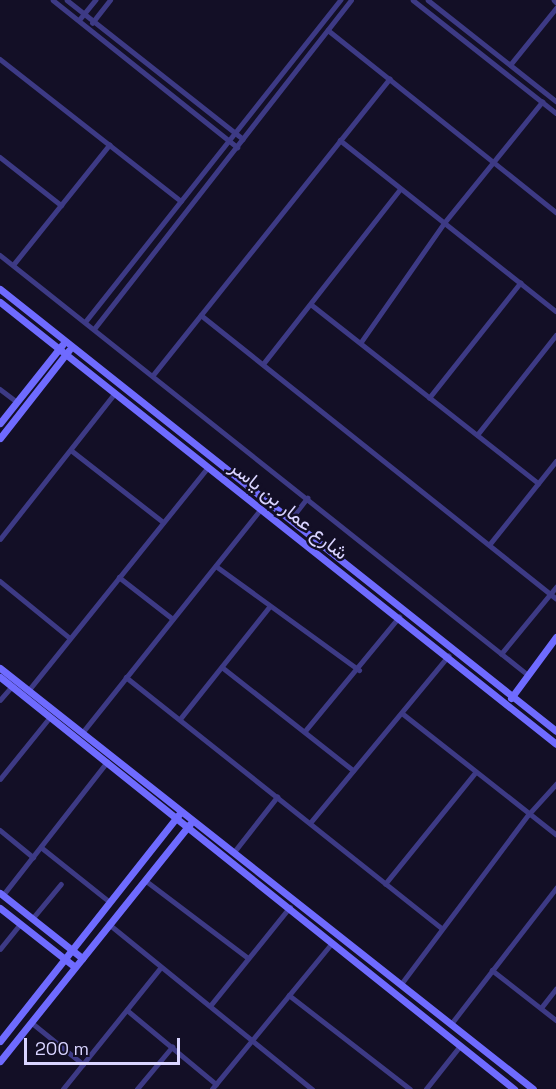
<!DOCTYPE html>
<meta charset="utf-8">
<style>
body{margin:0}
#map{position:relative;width:556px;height:1089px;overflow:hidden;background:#130f26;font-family:"Space Grotesk",Vazirmatn,sans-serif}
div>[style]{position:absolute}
.street>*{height:4.5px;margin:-2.25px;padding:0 2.25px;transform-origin:2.25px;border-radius:2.25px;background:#3d3a85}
.secondary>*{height:7px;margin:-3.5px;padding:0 3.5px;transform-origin:3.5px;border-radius:3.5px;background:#6f6bff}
span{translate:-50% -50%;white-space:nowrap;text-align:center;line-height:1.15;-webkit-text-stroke:5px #130f26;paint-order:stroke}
.street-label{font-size:20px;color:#d9d4ff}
.scale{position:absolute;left:24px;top:1038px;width:156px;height:27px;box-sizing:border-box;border:3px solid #d9d4ff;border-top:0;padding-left:8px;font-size:18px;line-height:21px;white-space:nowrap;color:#d9d4ff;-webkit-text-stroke:4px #130f26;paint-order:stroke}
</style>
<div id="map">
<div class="street">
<div style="left:53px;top:0;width:236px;rotate:38.6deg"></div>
<div style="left:67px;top:0;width:224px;rotate:38.3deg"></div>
<div style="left:413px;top:0;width:182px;rotate:38.3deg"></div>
<div style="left:428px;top:0;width:163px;rotate:38.3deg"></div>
<div style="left:554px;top:0;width:3px;rotate:45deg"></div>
<div style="left:79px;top:20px;width:26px;rotate:-51deg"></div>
<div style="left:92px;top:23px;width:29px;rotate:-52deg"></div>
<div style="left:328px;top:30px;width:292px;rotate:38.6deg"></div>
<div style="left:0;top:59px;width:230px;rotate:38.1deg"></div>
<div style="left:510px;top:65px;width:73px;rotate:-51.1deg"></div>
<div style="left:340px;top:140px;width:275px;rotate:38.4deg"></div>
<div style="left:0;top:157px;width:78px;rotate:38.2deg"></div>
<div style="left:0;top:255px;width:673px;rotate:38.49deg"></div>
<div style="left:13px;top:265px;width:154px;rotate:-51.3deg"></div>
<div style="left:312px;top:305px;width:288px;rotate:38.2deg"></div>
<div style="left:201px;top:315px;width:454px;rotate:38.6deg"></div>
<div style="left:85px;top:322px;width:411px;rotate:-51.6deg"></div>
<div style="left:94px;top:329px;width:417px;rotate:-52deg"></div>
<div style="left:361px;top:342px;width:145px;rotate:-55.1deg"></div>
<div style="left:444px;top:223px;width:156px;rotate:-51deg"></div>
<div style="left:263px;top:364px;width:222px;rotate:-51.9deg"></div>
<div style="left:153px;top:375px;width:379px;rotate:-51.4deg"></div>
<div style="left:0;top:389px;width:21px;rotate:37deg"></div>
<div style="left:429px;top:398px;width:147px;rotate:-51.6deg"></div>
<div style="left:477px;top:435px;width:127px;rotate:-51.7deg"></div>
<div style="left:71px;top:450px;width:117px;rotate:38deg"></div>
<div style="left:290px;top:520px;width:28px;rotate:-52deg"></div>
<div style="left:0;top:539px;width:186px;rotate:-51.8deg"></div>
<div style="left:489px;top:545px;width:107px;rotate:-51.4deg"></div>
<div style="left:216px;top:566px;width:177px;rotate:36deg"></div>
<div style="left:119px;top:577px;width:68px;rotate:37.9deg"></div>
<div style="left:0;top:581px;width:90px;rotate:39.2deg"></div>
<div style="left:501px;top:654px;width:87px;rotate:-50.6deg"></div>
<div style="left:222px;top:667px;width:167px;rotate:38.2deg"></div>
<div style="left:126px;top:677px;width:403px;rotate:38.5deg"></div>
<div style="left:28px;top:691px;width:287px;rotate:-51.2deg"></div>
<div style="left:0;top:700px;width:18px;rotate:-49deg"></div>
<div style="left:402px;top:713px;width:196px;rotate:38.2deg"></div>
<div style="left:180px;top:719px;width:144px;rotate:-51.5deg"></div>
<div style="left:305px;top:731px;width:148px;rotate:-50.5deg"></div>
<div style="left:82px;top:733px;width:285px;rotate:-51.4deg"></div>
<div style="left:0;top:779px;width:80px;rotate:-51.1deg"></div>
<div style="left:310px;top:823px;width:217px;rotate:-50.4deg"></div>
<div style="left:0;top:830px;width:43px;rotate:39.3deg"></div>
<div style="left:41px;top:847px;width:88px;rotate:38.6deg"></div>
<div style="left:234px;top:852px;width:70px;rotate:-52deg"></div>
<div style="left:145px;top:880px;width:129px;rotate:37.1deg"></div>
<div style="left:385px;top:884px;width:143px;rotate:-51deg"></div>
<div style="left:3px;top:895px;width:169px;rotate:-52deg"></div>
<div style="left:32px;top:919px;width:45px;rotate:-50.4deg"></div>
<div style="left:109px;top:924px;width:262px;rotate:39.1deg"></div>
<div style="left:0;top:949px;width:32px;rotate:-51deg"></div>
<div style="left:492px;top:970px;width:81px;rotate:38deg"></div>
<div style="left:401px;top:984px;width:211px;rotate:-53.1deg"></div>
<div style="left:528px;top:815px;width:42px;rotate:-47.9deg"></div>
<div style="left:289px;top:995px;width:153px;rotate:37.8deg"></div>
<div style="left:210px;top:1006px;width:127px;rotate:-51.1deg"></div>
<div style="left:541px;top:1008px;width:24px;rotate:-52deg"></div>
<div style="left:127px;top:1010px;width:116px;rotate:39.7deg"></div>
<div style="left:31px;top:1022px;width:67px;rotate:38.9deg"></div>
<div style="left:451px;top:1024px;width:172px;rotate:-52.3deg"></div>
<div style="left:63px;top:1089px;width:156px;rotate:-51.2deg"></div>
<div style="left:137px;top:1089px;width:55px;rotate:-50.2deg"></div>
<div style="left:212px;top:1089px;width:189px;rotate:-50.6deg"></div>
<div style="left:426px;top:1089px;width:55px;rotate:-51.7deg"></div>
</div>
<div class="secondary">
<div style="left:0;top:289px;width:710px;rotate:38.48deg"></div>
<div style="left:0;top:302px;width:710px;rotate:38.48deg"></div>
<div style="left:0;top:423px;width:100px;rotate:-51.5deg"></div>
<div style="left:0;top:438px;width:112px;rotate:-51.9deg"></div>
<div style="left:0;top:668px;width:679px;rotate:38.3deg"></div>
<div style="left:0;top:677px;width:659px;rotate:38.71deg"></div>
<div style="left:511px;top:698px;width:76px;rotate:-53.6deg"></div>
<div style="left:0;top:893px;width:105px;rotate:38.4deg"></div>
<div style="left:0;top:908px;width:95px;rotate:38.2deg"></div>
<div style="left:0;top:1041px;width:289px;rotate:-51.7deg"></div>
<div style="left:0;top:1061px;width:304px;rotate:-51.3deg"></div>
</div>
<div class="street-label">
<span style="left:289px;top:510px;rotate:39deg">شارع عمار بن ياسر</span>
</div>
<div class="scale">200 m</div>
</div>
